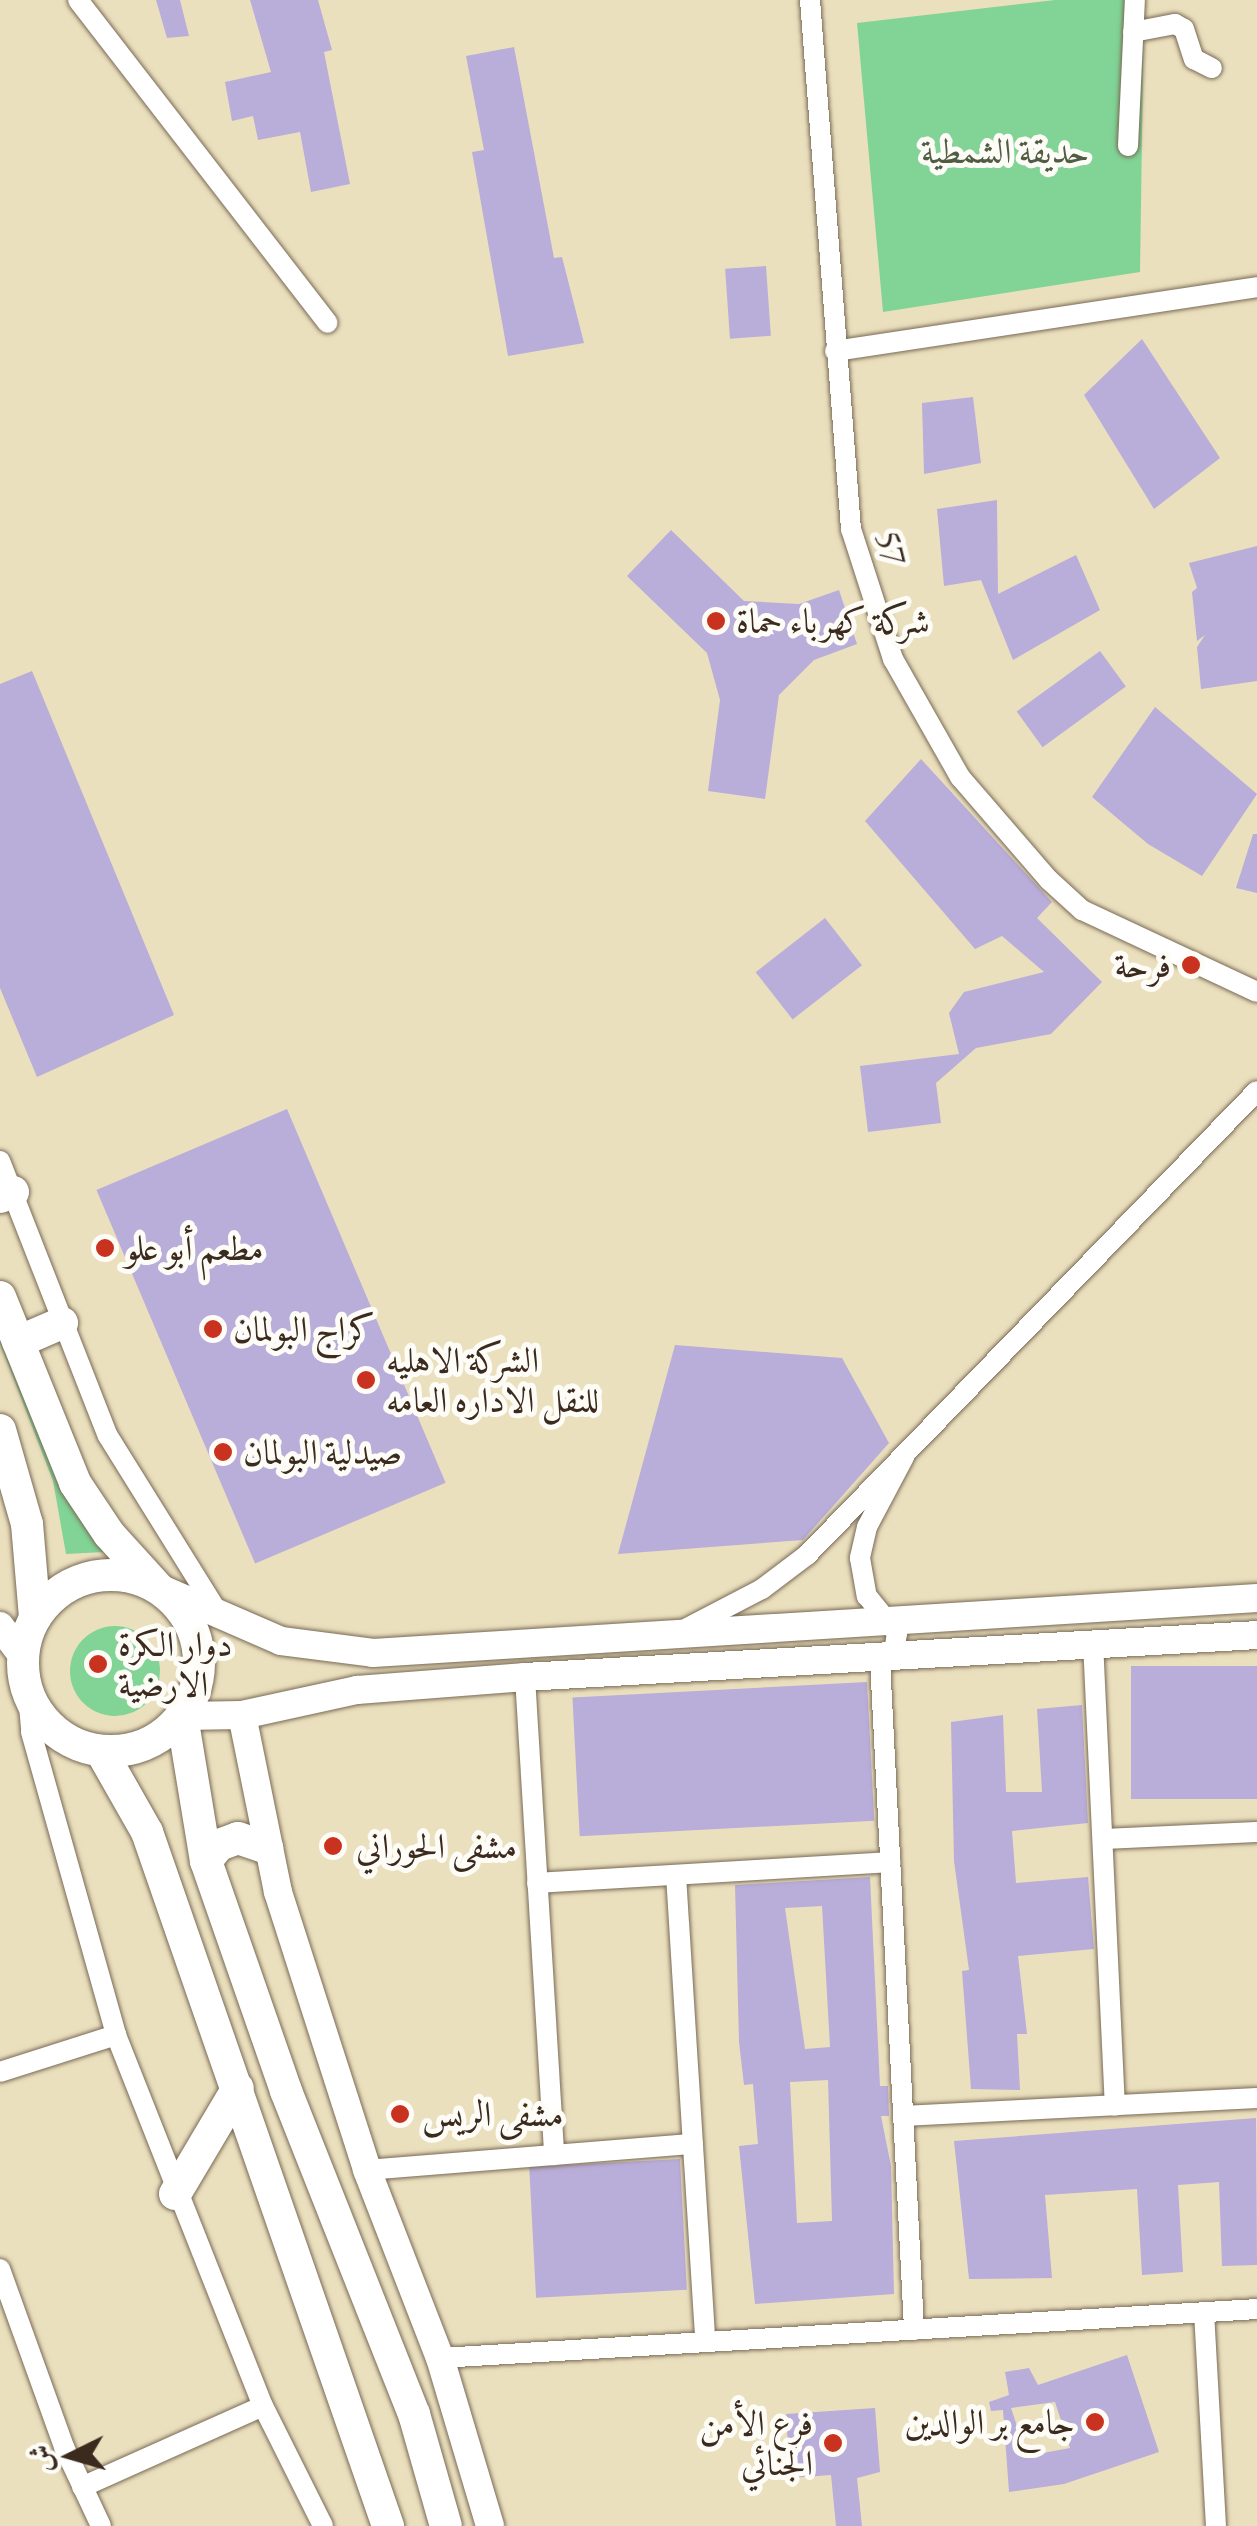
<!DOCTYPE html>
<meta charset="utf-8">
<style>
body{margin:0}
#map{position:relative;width:1257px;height:2526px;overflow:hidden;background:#ebe0be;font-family:"EB Garamond",Amiri,serif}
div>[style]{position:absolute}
.green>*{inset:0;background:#81d495}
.round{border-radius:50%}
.building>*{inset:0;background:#b9add9;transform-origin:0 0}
.roads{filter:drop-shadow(0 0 2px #796a56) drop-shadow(0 0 2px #796a56)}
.street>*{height:20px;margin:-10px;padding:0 10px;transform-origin:10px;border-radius:10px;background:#fff}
.secondary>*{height:28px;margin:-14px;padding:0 14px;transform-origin:14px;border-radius:14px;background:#fff}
.primary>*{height:32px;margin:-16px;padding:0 16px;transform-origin:16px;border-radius:16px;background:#fff}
.primary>.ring{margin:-16px;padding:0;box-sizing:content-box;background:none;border:32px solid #fff;border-radius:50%}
.dots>*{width:28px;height:28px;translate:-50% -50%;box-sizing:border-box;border:5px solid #fdfcf7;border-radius:50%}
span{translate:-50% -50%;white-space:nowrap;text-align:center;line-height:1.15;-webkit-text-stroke:10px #fdfcf7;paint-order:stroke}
.park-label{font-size:35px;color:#505d42}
.street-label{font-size:35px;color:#3b2a1e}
.poi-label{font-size:35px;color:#3b2a1e}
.left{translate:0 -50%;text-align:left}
.right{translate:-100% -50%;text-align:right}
.north{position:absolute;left:20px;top:2406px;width:100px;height:100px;-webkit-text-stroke:8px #fdfcf7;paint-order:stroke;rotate:265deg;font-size:28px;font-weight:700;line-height:40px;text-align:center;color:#3b2a1e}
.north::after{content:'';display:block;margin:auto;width:35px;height:45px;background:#3b2a1e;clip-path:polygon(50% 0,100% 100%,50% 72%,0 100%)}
</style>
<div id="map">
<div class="green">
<div style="clip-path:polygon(1055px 0,1144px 0,1140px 272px,883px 312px,857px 23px)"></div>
<div style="clip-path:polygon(0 1309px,104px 1552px,66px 1554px,53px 1481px,0 1343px)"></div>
<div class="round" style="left:70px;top:1626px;width:90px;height:90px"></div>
</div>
<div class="building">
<div style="clip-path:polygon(156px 0,180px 0,189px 36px,167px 38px)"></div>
<div style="clip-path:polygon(250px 0,318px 0,332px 50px,324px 52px,350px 184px,311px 192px,300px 132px,258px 140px,253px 116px,232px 121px,225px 82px,271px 72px)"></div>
<div style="clip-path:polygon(514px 47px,554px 258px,562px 257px,584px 343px,508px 356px,472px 152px,484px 150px,466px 56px)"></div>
<div style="left:766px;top:266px;width:70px;height:41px;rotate:86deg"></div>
<div style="clip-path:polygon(1142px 339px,1220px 458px,1154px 509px,1084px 395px)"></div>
<div style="clip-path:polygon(973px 397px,981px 463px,924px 474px,922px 403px)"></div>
<div style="clip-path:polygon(997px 500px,998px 594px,1076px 555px,1100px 610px,1013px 660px,981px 580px,944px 586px,937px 509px)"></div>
<div style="clip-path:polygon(671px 530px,744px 601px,799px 604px,839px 590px,857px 644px,814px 660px,779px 695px,765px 799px,708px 791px,720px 700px,707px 653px,627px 576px)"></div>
<div style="clip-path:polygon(1257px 546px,1257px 681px,1201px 689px,1197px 647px,1205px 635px,1197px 641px,1192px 592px,1197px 588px,1189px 563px)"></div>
<div style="left:1100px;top:651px;width:44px;height:103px;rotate:54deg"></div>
<div style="clip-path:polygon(32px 671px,174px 1015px,37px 1077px,0 988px,0 684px)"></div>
<div style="clip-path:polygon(1155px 707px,1257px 794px,1202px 876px,1148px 844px,1092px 797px)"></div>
<div style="clip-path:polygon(921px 759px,1052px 902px,1037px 918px,1102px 982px,1051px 1034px,976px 1048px,936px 1083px,941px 1123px,868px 1132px,860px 1066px,959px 1054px,949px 1013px,964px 992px,1044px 972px,1002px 936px,975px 949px,865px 821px)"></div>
<div style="clip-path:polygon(1253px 834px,1257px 834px,1257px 893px,1236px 888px)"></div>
<div style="left:825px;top:918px;width:60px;height:88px;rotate:52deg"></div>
<div style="left:287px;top:1109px;width:406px;height:207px;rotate:67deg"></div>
<div style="clip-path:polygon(675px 1345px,842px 1358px,889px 1443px,803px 1540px,618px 1554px)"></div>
<div style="left:1257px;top:1666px;width:133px;height:126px;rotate:90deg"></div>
<div style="left:867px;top:1682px;width:139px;height:295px;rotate:87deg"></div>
<div style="clip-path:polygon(1082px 1705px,1088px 1823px,1012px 1831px,1016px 1883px,1088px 1877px,1094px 1949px,1018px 1956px,1027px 2034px,1017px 2034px,1020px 2090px,971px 2089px,962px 1971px,969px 1970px,954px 1861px,951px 1722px,1003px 1715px,1006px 1792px,1042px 1792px,1037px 1709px)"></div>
<div style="clip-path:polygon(evenodd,870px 1877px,880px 2086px,888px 2086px,889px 2116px,881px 2116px,891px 2166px,894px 2294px,755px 2304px,739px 2146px,758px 2144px,753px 2084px,744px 2085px,739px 2042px,735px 1885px,870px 1877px,822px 1906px,830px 2047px,805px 2049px,785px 1908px,822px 1906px,870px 1877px,828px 2080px,832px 2221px,797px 2223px,790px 2082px,828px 2080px)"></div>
<div style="clip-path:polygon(1256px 2118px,1257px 2265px,1222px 2266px,1219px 2182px,1178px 2185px,1183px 2272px,1142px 2275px,1137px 2189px,1045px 2195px,1052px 2278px,969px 2279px,954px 2141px)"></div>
<div style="left:680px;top:2159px;width:131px;height:151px;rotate:87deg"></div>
<div style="clip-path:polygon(evenodd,1127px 2355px,1159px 2452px,1064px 2484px,1009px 2492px,1003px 2410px,991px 2411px,989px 2402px,1009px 2395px,1005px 2372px,1029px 2368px,1038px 2385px,1127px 2355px,1055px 2402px,1070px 2448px,1027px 2456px,1011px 2408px,1055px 2402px)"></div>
<div style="clip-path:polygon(875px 2408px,880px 2472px,857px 2478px,862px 2526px,836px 2526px,831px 2475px,790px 2478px,786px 2414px)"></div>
</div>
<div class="roads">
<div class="street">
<div style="left:78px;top:0;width:408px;rotate:52.3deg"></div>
<div style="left:810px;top:0;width:531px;rotate:85.57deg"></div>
<div style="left:851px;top:529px;width:137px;rotate:72.1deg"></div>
<div style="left:893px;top:659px;width:136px;rotate:60.4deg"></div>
<div style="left:960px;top:777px;width:136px;rotate:49.2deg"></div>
<div style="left:1049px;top:880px;width:45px;rotate:42.3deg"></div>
<div style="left:1082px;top:910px;width:193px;rotate:25.1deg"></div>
<div style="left:1133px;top:32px;width:43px;rotate:-10.8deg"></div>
<div style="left:1175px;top:24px;width:10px;rotate:29deg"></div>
<div style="left:1184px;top:29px;width:32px;rotate:72deg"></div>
<div style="left:1194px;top:59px;width:20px;rotate:27deg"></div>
<div style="left:1128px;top:146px;width:146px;rotate:-87.3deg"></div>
<div style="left:835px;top:351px;width:427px;rotate:-8.6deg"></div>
<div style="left:0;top:1161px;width:295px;rotate:68.6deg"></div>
<div style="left:108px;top:1436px;width:210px;rotate:58.1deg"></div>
<div style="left:904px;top:1457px;width:79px;rotate:117.9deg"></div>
<div style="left:867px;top:1527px;width:32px;rotate:103deg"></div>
<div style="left:860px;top:1558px;width:39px;rotate:80deg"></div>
<div style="left:867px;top:1596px;width:48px;rotate:51deg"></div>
<div style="left:897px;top:1633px;width:19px;rotate:99deg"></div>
<div style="left:894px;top:1652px;width:16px;rotate:150deg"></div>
<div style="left:880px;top:1660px;width:671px;rotate:87.09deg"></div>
<div style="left:687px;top:1628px;width:85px;rotate:-27.5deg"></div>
<div style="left:762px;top:1589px;width:56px;rotate:-37.1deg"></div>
<div style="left:807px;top:1555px;width:646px;rotate:-45.88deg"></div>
<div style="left:1093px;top:1642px;width:464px;rotate:87.3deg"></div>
<div style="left:525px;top:1677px;width:479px;rotate:86.5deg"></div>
<div style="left:28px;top:1694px;width:38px;rotate:85deg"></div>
<div style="left:31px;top:1732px;width:315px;rotate:74.3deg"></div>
<div style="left:116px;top:2035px;width:399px;rotate:68.4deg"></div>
<div style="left:263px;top:2406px;width:134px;rotate:63.4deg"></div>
<div style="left:1103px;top:1839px;width:154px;rotate:-2.6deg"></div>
<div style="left:676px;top:1875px;width:466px;rotate:86.4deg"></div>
<div style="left:537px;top:1883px;width:354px;rotate:-3.4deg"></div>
<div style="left:0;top:2072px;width:122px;rotate:-17.7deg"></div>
<div style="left:903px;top:2116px;width:354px;rotate:-2.9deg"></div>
<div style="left:367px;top:2170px;width:327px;rotate:-4.6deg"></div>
<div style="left:0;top:2269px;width:189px;rotate:70.2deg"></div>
<div style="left:64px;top:2447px;width:87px;rotate:64.9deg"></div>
<div style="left:1204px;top:2312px;width:214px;rotate:86.8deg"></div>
<div style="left:440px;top:2358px;width:818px;rotate:-3.43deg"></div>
<div style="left:82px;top:2487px;width:198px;rotate:-24.1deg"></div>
</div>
<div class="secondary">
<div style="left:157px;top:1587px;width:135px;rotate:23.5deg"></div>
<div style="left:281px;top:1641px;width:93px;rotate:7.4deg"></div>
<div style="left:373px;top:1653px;width:886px;rotate:-3.56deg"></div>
<div style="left:0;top:1626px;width:39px;rotate:53deg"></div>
<div style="left:242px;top:1715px;width:181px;rotate:78.5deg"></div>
<div style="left:278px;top:1892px;width:292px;rotate:72.2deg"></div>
<div style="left:367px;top:2170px;width:202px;rotate:68.8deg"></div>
<div style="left:440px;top:2358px;width:175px;rotate:73.4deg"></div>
<div style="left:182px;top:1716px;width:60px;rotate:-1deg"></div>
<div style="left:242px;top:1715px;width:118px;rotate:-12.3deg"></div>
<div style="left:357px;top:1690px;width:169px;rotate:-4.4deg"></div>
<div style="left:525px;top:1677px;width:733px;rotate:-3.28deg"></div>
</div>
<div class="primary">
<div style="left:0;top:1197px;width:14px;rotate:-21deg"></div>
<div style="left:0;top:1297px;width:201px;rotate:68deg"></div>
<div style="left:75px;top:1483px;width:61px;rotate:56.3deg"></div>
<div style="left:109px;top:1534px;width:72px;rotate:47.8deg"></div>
<div style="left:18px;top:1342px;width:48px;rotate:-23.4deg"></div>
<div style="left:0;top:1430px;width:98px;rotate:74deg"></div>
<div style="left:27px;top:1524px;width:94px;rotate:85.1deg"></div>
<div class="ring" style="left:23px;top:1575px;width:144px;height:144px"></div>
<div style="left:182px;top:1716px;width:147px;rotate:80.6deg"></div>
<div style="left:206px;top:1861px;width:244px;rotate:70.8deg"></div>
<div style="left:286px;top:2091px;width:347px;rotate:68.4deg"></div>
<div style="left:414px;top:2414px;width:116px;rotate:74.1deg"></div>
<div style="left:101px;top:1751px;width:93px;rotate:60.4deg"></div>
<div style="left:147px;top:1832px;width:735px;rotate:70.85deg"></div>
<div style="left:206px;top:1861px;width:21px;rotate:-51deg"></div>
<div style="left:219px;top:1845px;width:20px;rotate:-20deg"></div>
<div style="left:238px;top:1838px;width:31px;rotate:19deg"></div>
<div style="left:175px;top:2194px;width:123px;rotate:-59.3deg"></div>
</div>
</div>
<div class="dots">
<div style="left:716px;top:621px;background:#c8321e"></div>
<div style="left:1191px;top:965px;background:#c8321e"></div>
<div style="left:105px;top:1248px;background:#c8321e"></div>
<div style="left:213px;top:1329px;background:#c8321e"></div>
<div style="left:366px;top:1380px;background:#c8321e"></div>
<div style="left:223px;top:1452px;background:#c8321e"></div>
<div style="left:98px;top:1664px;background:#c8321e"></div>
<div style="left:333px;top:1846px;background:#c8321e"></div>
<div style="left:400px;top:2114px;background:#c8321e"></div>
<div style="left:1095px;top:2422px;background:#c8321e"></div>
<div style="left:833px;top:2443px;background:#c8321e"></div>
</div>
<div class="park-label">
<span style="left:1005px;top:151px">حديقة الشمطية</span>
</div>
<div class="street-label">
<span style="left:891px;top:548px;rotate:76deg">57</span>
</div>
<div class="poi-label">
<span class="left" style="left:736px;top:621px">شركة كهرباء حماة</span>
<span class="right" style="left:1171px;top:965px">فرحة</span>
<span class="left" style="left:125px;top:1248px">مطعم أبو علو</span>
<span class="left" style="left:233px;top:1329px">كراج البولمان</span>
<span class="left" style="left:386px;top:1380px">الشركة الاهليه<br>للنقل الاداره العامه</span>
<span class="left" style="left:243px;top:1452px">صيدلية البولمان</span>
<span class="left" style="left:118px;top:1664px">دوار الكرة<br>الارضية</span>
<span class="left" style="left:356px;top:1846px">مشفى الحوراني</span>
<span class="left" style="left:422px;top:2114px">مشفى الريس</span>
<span class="right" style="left:1075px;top:2422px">جامع بر الوالدين</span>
<span class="right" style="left:813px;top:2443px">فرع الأمن<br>الجنائي</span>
</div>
<div class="north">ش</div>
</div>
